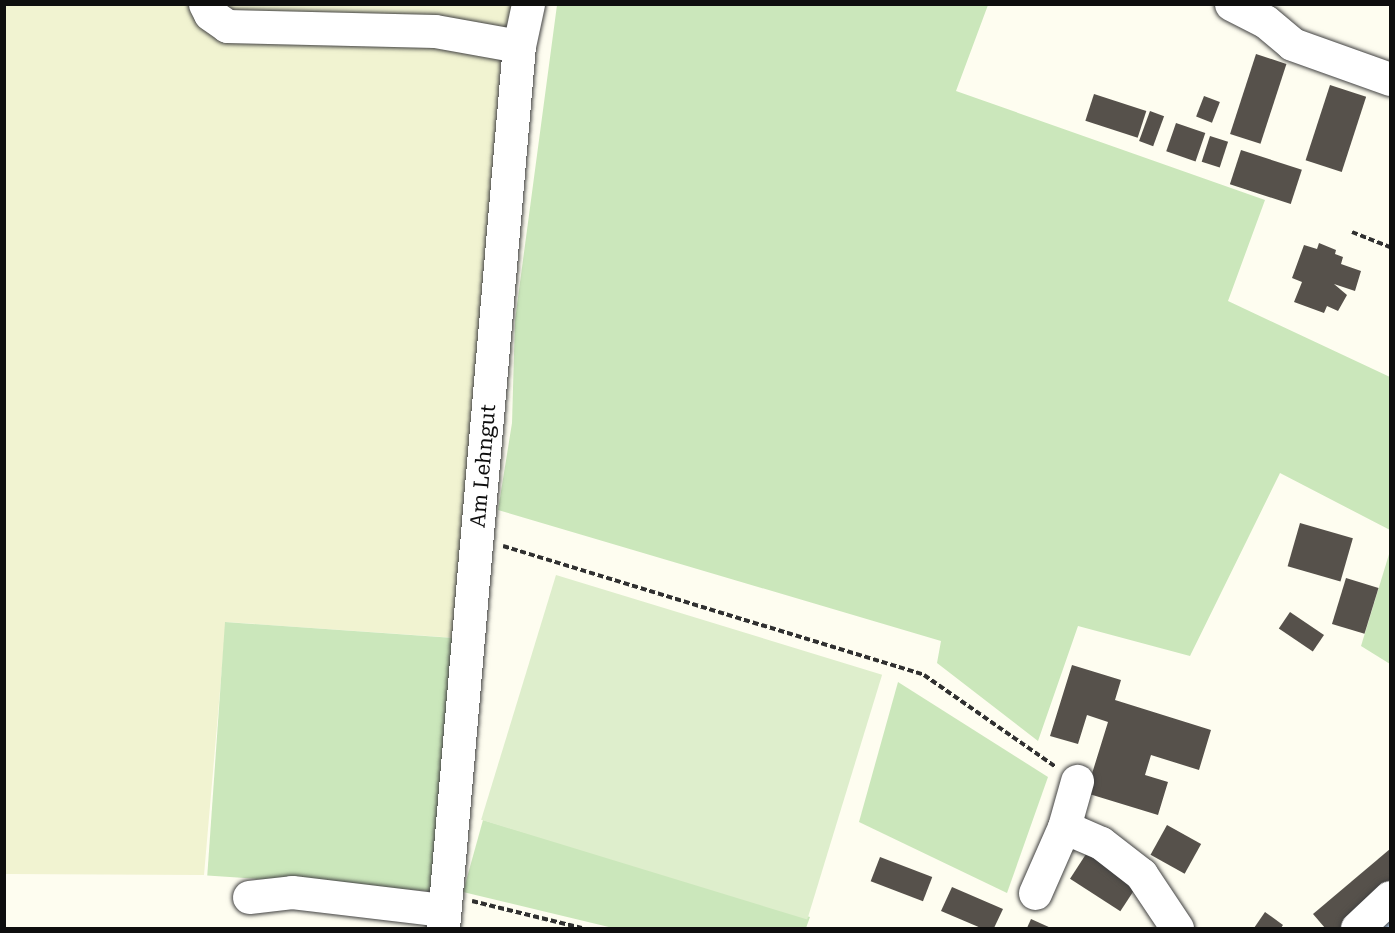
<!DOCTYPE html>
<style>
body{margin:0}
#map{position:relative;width:1395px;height:933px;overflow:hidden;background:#fefdf0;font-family:"Roboto Serif",serif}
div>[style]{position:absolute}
.farmland>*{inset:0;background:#f1f3d1}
.green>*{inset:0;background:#cbe7bb;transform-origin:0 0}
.pitch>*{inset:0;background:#deeecc;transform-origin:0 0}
.stream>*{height:7px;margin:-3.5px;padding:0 3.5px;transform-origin:3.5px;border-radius:3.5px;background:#b7d4f2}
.building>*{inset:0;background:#56514b;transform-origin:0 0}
.path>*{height:4px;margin-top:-2px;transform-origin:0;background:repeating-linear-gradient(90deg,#303030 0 6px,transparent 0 9px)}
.roads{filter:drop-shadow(0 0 2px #414141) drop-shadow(0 0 2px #414141)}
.minor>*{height:33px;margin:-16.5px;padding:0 16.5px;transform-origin:16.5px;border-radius:16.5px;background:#fff}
span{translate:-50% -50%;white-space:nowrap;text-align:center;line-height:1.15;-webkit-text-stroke:6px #fff;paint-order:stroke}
.street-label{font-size:21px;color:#0e0e0e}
.frame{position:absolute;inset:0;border:6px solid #0e0e0e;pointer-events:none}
</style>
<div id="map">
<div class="farmland">
<div style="clip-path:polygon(5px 5px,514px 5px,501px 59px,457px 638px,226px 622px,204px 875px,5px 874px)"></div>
</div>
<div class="green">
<div style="clip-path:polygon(557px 5px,988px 5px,956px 91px,1265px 200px,1228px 301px,1390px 377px,1390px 530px,1280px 473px,1190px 656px,1078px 626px,1038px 741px,937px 663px,941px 641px,498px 510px,512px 423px,515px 320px)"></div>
<div style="clip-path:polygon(1390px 551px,1390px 664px,1361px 646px)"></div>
<div style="left:225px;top:622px;width:233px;height:254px;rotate:4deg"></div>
<div style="clip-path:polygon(898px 682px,1048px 777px,1007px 893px,859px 822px)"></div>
<div style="clip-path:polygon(483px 820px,810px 917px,806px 928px,613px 928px,463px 892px)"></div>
</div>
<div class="pitch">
<div style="left:556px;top:575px;width:341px;height:256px;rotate:17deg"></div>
</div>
<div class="stream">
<div style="left:1383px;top:928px;width:9px;rotate:-41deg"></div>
</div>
<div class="building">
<div style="left:1256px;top:54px;width:32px;height:84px;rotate:18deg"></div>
<div style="left:1330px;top:85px;width:38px;height:79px;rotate:18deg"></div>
<div style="left:1094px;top:94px;width:55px;height:28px;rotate:18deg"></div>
<div style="left:1204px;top:96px;width:17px;height:22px;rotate:21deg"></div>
<div style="left:1150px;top:111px;width:15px;height:32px;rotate:20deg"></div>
<div style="left:1176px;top:123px;width:31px;height:30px;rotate:19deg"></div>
<div style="left:1210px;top:136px;width:19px;height:27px;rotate:18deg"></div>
<div style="left:1241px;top:150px;width:64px;height:36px;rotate:18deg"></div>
<div style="clip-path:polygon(1319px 243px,1336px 250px,1335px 254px,1343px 257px,1341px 264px,1361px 271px,1355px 291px,1334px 284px,1347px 295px,1338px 311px,1327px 306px,1324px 313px,1294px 302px,1302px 282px,1292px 278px,1304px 245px,1317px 249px)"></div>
<div style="left:1300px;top:523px;width:55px;height:45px;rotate:16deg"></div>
<div style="left:1346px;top:578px;width:34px;height:48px;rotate:17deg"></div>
<div style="left:1290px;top:612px;width:41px;height:20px;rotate:34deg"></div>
<div style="clip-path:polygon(1072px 665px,1121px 680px,1115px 700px,1211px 730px,1199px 770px,1151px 755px,1145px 775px,1168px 782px,1158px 815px,1086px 793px,1108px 722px,1087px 715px,1078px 744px,1050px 736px)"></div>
<div style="left:1167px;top:825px;width:39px;height:34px;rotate:29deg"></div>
<div style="clip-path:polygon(1390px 849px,1390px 882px,1339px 928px,1325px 928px,1313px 914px)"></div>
<div style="left:1088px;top:851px;width:60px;height:33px;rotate:33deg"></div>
<div style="left:880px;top:857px;width:56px;height:26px;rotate:21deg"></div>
<div style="clip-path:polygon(952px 887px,1003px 909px,994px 928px,981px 928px,941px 911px)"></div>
<div style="clip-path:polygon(1265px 912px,1283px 925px,1281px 928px,1254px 928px)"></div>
<div style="clip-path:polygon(1031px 919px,1051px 928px,1027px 928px)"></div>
</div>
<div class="path">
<div style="left:1352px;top:232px;width:41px;rotate:21.5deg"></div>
<div style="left:503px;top:546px;width:440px;rotate:17deg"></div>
<div style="left:924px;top:675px;width:161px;rotate:34.9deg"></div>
<div style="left:472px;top:901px;width:113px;rotate:13.8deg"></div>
</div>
<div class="roads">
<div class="minor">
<div style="left:205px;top:4px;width:11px;rotate:63deg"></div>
<div style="left:210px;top:14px;width:21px;rotate:35deg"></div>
<div style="left:227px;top:26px;width:208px;rotate:1.4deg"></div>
<div style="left:435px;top:31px;width:85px;rotate:10.1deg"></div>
<div style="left:1231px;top:4px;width:38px;rotate:27deg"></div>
<div style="left:1265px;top:21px;width:35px;rotate:40deg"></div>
<div style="left:1292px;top:44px;width:104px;rotate:19.7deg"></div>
<div style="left:1064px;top:827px;width:40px;rotate:23.4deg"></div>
<div style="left:1101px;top:843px;width:51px;rotate:37.8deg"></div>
<div style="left:1141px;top:874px;width:65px;rotate:56.3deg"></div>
<div style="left:1035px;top:893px;width:72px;rotate:-66.3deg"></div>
<div style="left:1064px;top:827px;width:48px;rotate:-74.2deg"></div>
<div style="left:249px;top:897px;width:43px;rotate:-6.6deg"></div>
<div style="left:292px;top:892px;width:153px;rotate:6.8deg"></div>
<div style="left:443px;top:928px;width:885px;rotate:-85.08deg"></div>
<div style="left:519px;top:46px;width:43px;rotate:-77.9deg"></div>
<div style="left:1357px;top:928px;width:45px;rotate:-43.2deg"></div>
</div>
</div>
<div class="street-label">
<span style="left:483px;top:466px;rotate:-85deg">Am Lehngut</span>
</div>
<div class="frame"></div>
</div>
